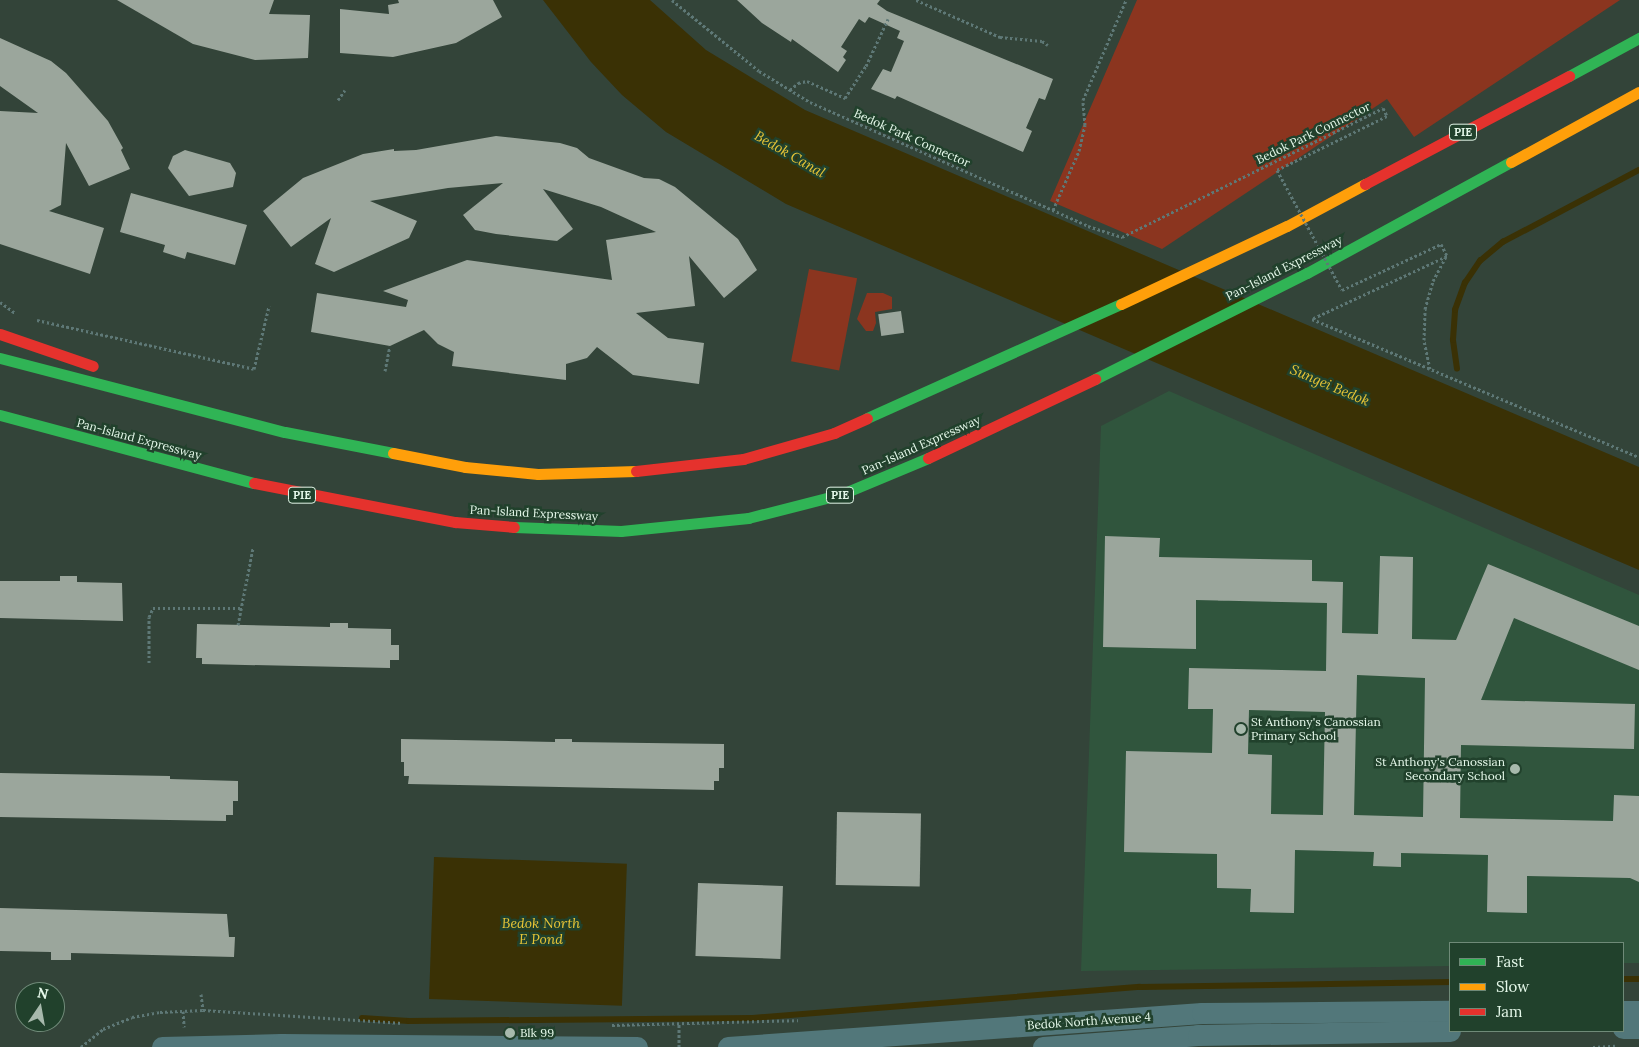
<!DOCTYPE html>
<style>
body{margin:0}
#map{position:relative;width:1639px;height:1047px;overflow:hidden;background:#334439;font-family:Lora,serif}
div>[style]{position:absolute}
.built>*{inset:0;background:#30553d}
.green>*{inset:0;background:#8b351f;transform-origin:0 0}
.water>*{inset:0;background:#3a3105;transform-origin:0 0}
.stream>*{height:5.5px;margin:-2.75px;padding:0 2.75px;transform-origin:2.75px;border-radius:2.75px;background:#3a3105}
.building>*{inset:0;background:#9ba69c;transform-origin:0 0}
.path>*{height:3px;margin-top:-1.5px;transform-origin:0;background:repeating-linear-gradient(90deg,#5e7876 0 2.5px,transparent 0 5px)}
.street>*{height:21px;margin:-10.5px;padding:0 10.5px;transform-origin:10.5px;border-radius:10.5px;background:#52777a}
.fast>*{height:11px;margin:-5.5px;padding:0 5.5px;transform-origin:5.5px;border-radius:5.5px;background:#30b455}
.slow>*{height:11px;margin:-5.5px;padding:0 5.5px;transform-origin:5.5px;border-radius:5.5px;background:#ff9f0a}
.jam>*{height:11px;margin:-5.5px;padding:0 5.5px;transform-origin:5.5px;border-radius:5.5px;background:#e5322d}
.path-bridge>*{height:3px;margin-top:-1.5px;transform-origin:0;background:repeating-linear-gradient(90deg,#5e7876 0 2.5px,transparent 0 5px)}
.dots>*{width:14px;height:14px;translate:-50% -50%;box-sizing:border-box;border:2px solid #21412c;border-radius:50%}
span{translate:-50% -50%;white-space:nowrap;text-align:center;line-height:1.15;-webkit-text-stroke:5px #21412c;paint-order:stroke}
.shield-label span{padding:1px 4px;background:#21412c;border:1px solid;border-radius:4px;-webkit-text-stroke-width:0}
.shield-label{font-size:11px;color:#e5f8ea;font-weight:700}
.street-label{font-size:12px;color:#e5f8ea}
.poi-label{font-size:12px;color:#e5f8ea}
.left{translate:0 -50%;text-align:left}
.right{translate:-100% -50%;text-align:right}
.water-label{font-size:14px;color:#e8c536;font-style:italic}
.legend{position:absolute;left:1449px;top:942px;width:175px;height:90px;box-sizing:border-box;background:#21412c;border:1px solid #6f8a78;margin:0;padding:6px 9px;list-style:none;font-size:15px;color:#e5f8ea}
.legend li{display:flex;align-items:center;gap:10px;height:25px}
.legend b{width:25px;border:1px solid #6f8a78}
.north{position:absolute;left:15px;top:982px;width:50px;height:50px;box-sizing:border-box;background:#21412c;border:1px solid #6f8a78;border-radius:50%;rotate:12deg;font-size:14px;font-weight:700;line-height:20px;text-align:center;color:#e5f8ea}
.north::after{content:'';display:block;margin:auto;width:18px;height:22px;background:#a7b9ac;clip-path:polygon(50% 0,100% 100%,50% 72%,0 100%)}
</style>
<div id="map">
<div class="built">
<div style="clip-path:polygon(1169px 391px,1639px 595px,1639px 963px,1623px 963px,1623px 943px,1450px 943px,1450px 966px,1081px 971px,1101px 426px)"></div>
</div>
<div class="green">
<div style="clip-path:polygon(1137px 0,1620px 0,1414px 137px,1387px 99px,1162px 249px,1050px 201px)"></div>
<div style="left:809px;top:269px;width:49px;height:94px;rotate:11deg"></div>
<div style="clip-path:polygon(867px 293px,883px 293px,892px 297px,892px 309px,875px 312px,876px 323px,873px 331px,866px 331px,857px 319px)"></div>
</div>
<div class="water">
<div style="clip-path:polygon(543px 0,650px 0,706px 50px,805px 110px,1639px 467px,1639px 570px,786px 204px,666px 132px,622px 95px,591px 62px)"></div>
<div style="left:434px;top:857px;width:193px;height:142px;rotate:2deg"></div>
</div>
<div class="stream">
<div style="left:1457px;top:369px;width:29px;rotate:-98deg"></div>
<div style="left:1453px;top:340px;width:30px;rotate:-86deg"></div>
<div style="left:1455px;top:310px;width:29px;rotate:-70deg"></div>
<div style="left:1465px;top:283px;width:27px;rotate:-56deg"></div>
<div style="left:1480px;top:261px;width:30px;rotate:-40deg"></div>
<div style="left:1503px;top:242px;width:154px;rotate:-27.9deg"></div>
<div style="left:1623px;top:979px;width:16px"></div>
<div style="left:362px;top:1018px;width:47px;rotate:3.7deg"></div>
<div style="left:409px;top:1021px;width:344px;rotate:-0.5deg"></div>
<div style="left:753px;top:1018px;width:388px;rotate:-4.6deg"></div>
<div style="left:1140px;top:987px;width:310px;rotate:-0.9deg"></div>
</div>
<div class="building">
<div style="clip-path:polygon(117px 0,274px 0,269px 14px,310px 15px,308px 58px,255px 60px,193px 44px)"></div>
<div style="clip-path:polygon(398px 0,493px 0,502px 17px,456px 43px,393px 57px,340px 53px,340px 9px,389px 14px,388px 5px,399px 3px)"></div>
<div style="clip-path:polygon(737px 0,880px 0,877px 4px,887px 11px,1053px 79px,1045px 100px,1039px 98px,1026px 128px,1032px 131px,1023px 152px,897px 96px,895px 99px,871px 89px,883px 69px,891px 72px,904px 41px,897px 38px,900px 31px,869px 17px,865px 23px,859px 19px,841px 47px,847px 51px,843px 57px,846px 60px,838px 72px,792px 39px,791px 42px,762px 23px)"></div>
<div style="clip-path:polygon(0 38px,51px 61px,66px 73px,108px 121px,123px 148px,121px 150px,130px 169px,89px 186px,66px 143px,61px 205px,49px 211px,104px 228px,90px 274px,0 244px,0 111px,38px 113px,0 86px)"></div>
<div style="clip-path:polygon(496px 136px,560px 143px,577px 148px,589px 158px,644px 178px,659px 179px,675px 187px,738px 239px,757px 270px,724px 298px,689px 256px,695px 306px,636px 313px,668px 338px,704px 343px,699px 384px,633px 375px,597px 347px,587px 358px,566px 364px,566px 380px,452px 366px,454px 352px,438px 344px,424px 330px,390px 346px,311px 332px,317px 293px,406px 307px,408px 300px,383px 291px,467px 260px,612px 280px,606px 240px,656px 232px,601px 207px,543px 189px,573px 229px,557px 241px,496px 234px,475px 230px,463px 215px,503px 183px,448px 188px,370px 201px,417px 221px,409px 238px,334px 272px,315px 264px,331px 218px,291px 247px,263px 211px,303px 178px,363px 154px,394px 149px,394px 151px,416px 150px)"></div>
<div style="clip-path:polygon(185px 150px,230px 163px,236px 173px,233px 187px,189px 196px,168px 168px,173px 156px)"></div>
<div style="clip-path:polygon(131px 193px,247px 225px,235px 265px,187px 252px,185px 259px,163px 252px,165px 245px,120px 232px)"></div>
<div style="left:901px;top:311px;width:22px;height:23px;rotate:82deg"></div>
<div style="clip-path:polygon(evenodd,1105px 536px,1160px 538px,1159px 557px,1312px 560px,1312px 581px,1343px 582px,1342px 633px,1378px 634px,1380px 556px,1413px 557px,1412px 639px,1456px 640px,1488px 564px,1639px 626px,1639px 670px,1514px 618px,1481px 700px,1635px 704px,1634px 749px,1461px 745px,1460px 818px,1613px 821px,1614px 795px,1639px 796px,1639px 882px,1630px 878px,1527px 876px,1527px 913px,1487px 912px,1488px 855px,1401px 853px,1401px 867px,1373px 866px,1374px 852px,1295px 850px,1294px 913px,1250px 912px,1251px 889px,1217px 888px,1217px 854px,1124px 852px,1126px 751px,1212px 753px,1213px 709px,1188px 709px,1189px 668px,1326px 671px,1327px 603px,1196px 600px,1196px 649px,1103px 647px,1105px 536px,1357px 675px,1425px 678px,1423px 817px,1354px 815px,1357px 675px,1105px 536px,1249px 710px,1325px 712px,1323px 815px,1271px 814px,1272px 755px,1248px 754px,1249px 710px)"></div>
<div style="clip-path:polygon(60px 576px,77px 576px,77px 582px,122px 583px,123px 621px,0 618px,0 581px,60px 581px)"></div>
<div style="clip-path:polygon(330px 623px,348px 623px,348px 628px,391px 629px,391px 645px,399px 645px,399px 660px,390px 660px,390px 668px,202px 664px,202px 658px,196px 658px,197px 624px,330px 627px)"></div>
<div style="clip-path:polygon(401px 739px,555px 742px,555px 739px,572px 739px,572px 742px,724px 744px,724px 768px,719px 768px,719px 781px,714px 781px,714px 790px,408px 784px,409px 776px,404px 776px,404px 762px,401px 762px)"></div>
<div style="clip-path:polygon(0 773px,170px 776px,170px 779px,238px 781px,238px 801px,233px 801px,233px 815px,226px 815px,226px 821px,0 817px)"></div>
<div style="left:837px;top:812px;width:84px;height:73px;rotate:1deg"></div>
<div style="left:698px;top:883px;width:85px;height:73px;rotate:2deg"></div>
<div style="clip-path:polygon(0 908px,227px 914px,229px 937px,235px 937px,234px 957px,71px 953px,71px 960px,51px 960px,51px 952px,0 951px)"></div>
</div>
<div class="path">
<div style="left:672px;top:0;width:112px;rotate:39.2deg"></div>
<div style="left:759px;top:71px;width:60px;rotate:31.3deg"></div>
<div style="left:810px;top:102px;width:304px;rotate:24deg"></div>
<div style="left:1088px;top:226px;width:36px;rotate:18deg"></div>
<div style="left:1122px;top:237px;width:291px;rotate:-26.3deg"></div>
<div style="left:1383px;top:108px;width:9px;rotate:63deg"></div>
<div style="left:1387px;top:116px;width:123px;rotate:153.9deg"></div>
<div style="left:916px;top:0;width:92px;rotate:23.8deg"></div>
<div style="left:1000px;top:37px;width:42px;rotate:5.4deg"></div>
<div style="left:1042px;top:41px;width:7px;rotate:34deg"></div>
<div style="left:790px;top:90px;width:11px;rotate:-41deg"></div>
<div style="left:798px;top:83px;width:9px;rotate:-13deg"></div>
<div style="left:807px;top:81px;width:42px;rotate:24.1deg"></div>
<div style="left:845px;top:98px;width:38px;rotate:-57deg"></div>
<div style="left:866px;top:66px;width:52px;rotate:-64.9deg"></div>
<div style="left:338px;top:100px;width:12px;rotate:-55deg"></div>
<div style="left:1053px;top:210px;width:64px;rotate:-66.2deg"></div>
<div style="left:1079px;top:151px;width:27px;rotate:-77deg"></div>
<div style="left:1085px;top:125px;width:25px;rotate:-95deg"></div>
<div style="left:1083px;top:100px;width:109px;rotate:-66.7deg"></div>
<div style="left:1342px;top:290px;width:109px;rotate:-24.9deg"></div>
<div style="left:1441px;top:244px;width:13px;rotate:63deg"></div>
<div style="left:1447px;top:256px;width:149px;rotate:155deg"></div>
<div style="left:1312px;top:319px;width:355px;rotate:22.9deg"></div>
<div style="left:0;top:302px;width:19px;rotate:36deg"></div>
<div style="left:37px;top:320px;width:222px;rotate:12.7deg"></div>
<div style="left:254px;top:369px;width:65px;rotate:-76.6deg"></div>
<div style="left:1430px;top:369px;width:30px;rotate:-102deg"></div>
<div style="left:1424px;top:340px;width:31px;rotate:-88deg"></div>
<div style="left:1425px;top:309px;width:29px;rotate:-74deg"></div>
<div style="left:1433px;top:281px;width:27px;rotate:-62deg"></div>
<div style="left:385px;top:371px;width:25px;rotate:-79deg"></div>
<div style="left:238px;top:625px;width:78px;rotate:-79deg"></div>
<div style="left:149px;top:663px;width:46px;rotate:-90deg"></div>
<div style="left:149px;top:617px;width:10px;rotate:-66deg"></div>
<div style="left:153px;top:608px;width:88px"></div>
<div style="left:201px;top:994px;width:16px;rotate:83deg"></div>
<div style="left:183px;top:1011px;width:16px;rotate:86deg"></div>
<div style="left:612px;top:1025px;width:186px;rotate:-1.5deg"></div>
<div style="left:81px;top:1047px;width:28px;rotate:-39deg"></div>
<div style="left:103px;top:1029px;width:31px;rotate:-22deg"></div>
<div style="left:132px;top:1017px;width:28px;rotate:-10deg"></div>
<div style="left:160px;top:1012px;width:43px;rotate:-2.7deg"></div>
<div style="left:203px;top:1010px;width:200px;rotate:3.7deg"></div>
<div style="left:679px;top:1047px;width:24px;rotate:-90deg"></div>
<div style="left:1593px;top:1047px;width:22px;rotate:-3deg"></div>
</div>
<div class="street">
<div style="left:1623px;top:1011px;width:16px"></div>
<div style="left:1623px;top:1028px;width:16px"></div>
<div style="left:162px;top:1047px;width:119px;rotate:-1.4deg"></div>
<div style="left:281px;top:1044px;width:356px;rotate:0.5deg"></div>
<div style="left:728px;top:1047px;width:475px;rotate:-4.1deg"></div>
<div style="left:1202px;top:1013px;width:248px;rotate:-0.5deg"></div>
<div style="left:1043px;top:1047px;width:155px;rotate:-4.4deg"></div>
<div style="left:1198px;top:1035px;width:252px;rotate:-0.9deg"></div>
</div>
<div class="fast">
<div style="left:1569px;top:76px;width:80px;rotate:-28.5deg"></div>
<div style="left:0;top:358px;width:294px;rotate:14.6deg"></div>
<div style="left:285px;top:432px;width:110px;rotate:11deg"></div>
<div style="left:1095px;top:379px;width:237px;rotate:-26.6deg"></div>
<div style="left:1307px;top:273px;width:232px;rotate:-28.6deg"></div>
<div style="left:0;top:415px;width:263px;rotate:15deg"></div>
<div style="left:867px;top:418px;width:278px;rotate:-24.2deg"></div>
<div style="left:514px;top:527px;width:107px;rotate:2.1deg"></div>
<div style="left:621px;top:531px;width:128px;rotate:-5.8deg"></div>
<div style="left:748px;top:518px;width:97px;rotate:-14.3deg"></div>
<div style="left:842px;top:494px;width:93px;rotate:-22.7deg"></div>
</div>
<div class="slow">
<div style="left:1511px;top:162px;width:146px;rotate:-28.7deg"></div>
<div style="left:1121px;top:304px;width:183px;rotate:-25.2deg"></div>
<div style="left:1287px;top:226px;width:89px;rotate:-28.3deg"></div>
<div style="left:393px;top:453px;width:73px;rotate:11deg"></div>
<div style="left:465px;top:467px;width:73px;rotate:5.5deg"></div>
<div style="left:538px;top:474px;width:98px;rotate:-1.8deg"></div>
</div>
<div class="jam">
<div style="left:1365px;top:184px;width:231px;rotate:-27.9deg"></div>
<div style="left:0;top:334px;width:98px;rotate:19deg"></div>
<div style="left:928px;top:458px;width:185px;rotate:-25.3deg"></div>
<div style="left:636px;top:471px;width:108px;rotate:-6.4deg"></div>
<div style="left:743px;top:459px;width:95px;rotate:-15.9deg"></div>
<div style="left:834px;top:433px;width:36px;rotate:-24deg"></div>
<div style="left:254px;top:483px;width:205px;rotate:11deg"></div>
<div style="left:455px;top:522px;width:59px;rotate:4.8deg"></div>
</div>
<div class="path-bridge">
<div style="left:1277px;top:170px;width:136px;rotate:61.6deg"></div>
</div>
<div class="dots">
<div style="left:1241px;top:729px;background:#a7b9ac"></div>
<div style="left:1515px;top:769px;background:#a7b9ac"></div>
<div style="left:510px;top:1033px;background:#a7b9ac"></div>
</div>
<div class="shield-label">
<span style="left:1463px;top:132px">PIE</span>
<span style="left:302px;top:495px">PIE</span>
<span style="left:840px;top:495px">PIE</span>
</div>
<div class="street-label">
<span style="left:1313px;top:133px;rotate:-26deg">Bedok Park Connector</span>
<span style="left:912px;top:138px;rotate:24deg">Bedok Park Connector</span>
<span style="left:1284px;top:268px;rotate:-27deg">Pan-Island Expressway</span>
<span style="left:139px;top:439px;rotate:15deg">Pan-Island Expressway</span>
<span style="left:921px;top:445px;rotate:-24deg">Pan-Island Expressway</span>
<span style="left:534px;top:513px;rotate:3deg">Pan-Island Expressway</span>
<span style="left:1089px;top:1021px;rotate:-4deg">Bedok North Avenue 4</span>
</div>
<div class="poi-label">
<span class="left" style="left:1251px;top:729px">St Anthony's Canossian<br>Primary School</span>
<span class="right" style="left:1505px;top:769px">St Anthony's Canossian<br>Secondary School</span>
<span class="left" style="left:520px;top:1033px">Blk 99</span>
</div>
<div class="water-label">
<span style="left:790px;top:154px;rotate:30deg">Bedok Canal</span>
<span style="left:1330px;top:385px;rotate:23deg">Sungei Bedok</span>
<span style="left:541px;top:931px">Bedok North<br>E Pond</span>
</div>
<ul class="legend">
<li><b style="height:6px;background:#30b455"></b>Fast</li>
<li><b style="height:6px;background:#ff9f0a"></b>Slow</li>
<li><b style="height:6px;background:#e5322d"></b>Jam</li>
</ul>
<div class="north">N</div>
</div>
